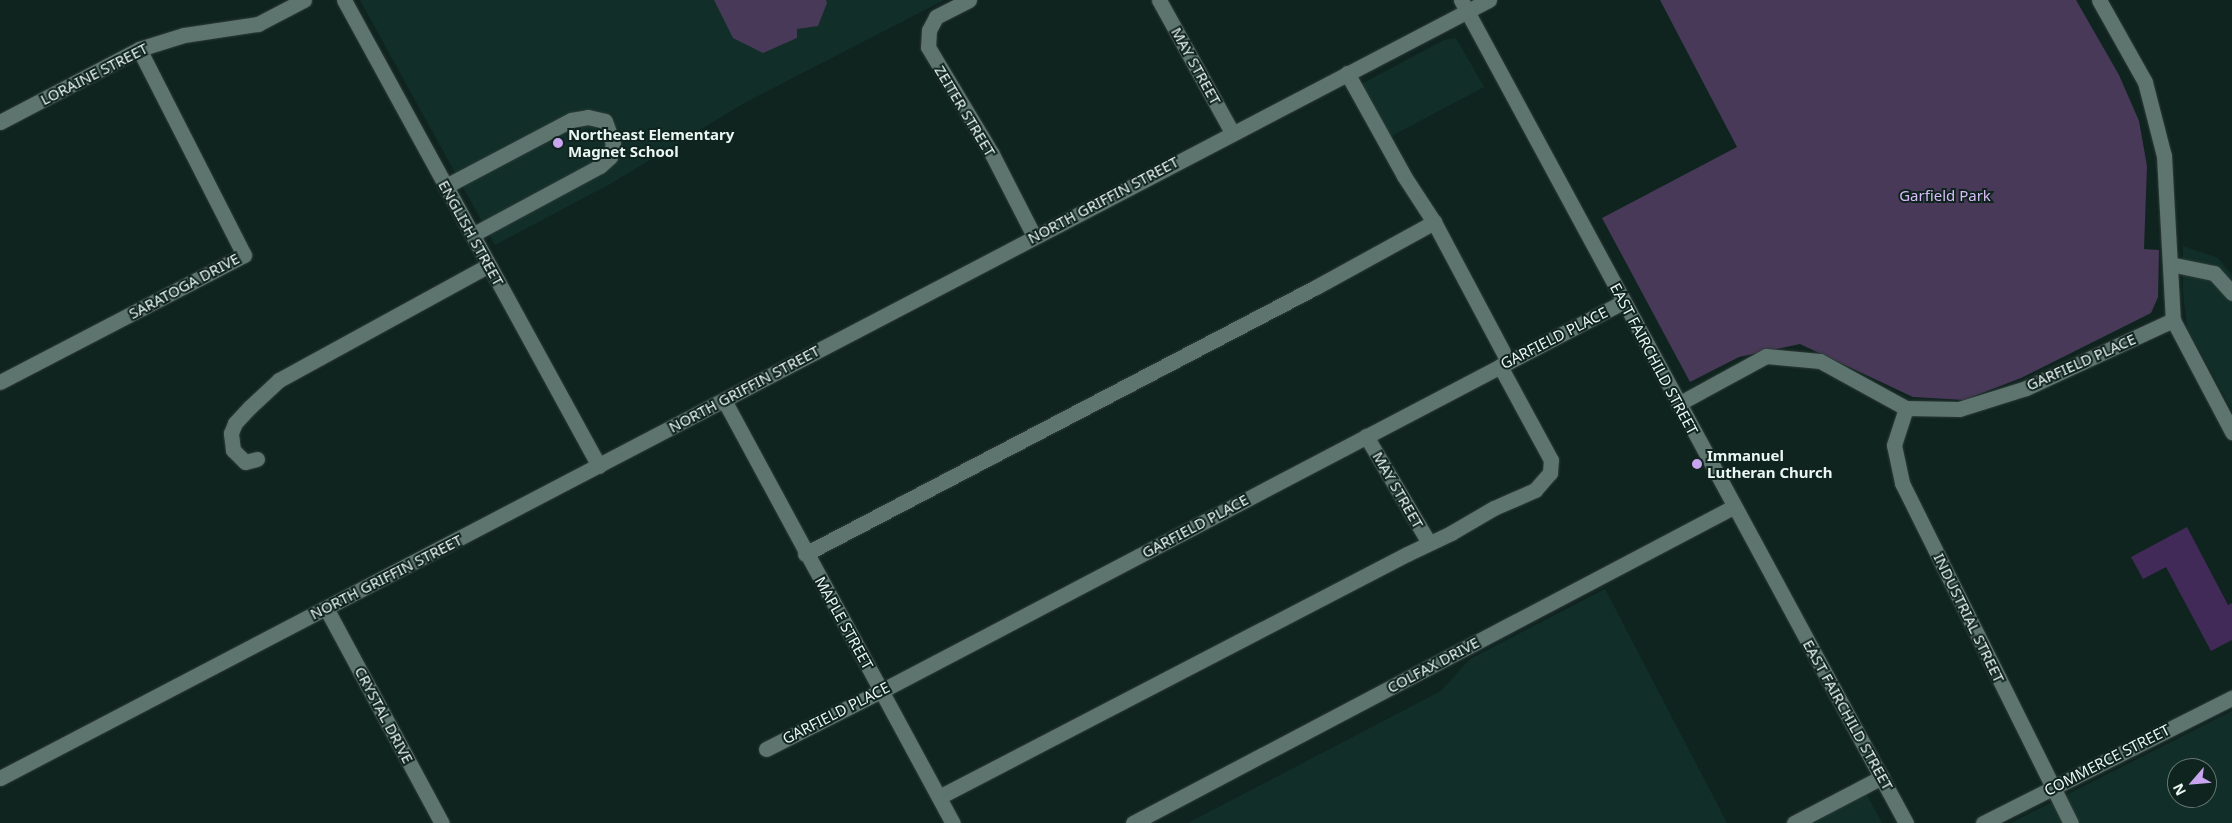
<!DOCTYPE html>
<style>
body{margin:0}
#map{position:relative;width:2232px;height:823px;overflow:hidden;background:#10241f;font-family:"Noto Sans",sans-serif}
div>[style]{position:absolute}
.built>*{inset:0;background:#112f28}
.green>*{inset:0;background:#473957}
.water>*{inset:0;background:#412a57}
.roads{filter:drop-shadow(0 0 1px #2f3c38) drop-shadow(0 0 1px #2f3c38)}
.minor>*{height:15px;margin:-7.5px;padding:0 7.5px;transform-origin:7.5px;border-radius:7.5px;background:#5e746e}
.dots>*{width:14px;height:14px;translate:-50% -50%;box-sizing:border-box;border:2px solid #10241f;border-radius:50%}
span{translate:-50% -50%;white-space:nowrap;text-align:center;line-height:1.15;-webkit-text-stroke:4px #10241f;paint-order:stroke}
.street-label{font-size:15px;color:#eaf6f2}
.poi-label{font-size:15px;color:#eaf6f2;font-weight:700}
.left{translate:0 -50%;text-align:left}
.park-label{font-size:15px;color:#d9bcf9}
.north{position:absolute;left:2167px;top:758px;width:50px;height:50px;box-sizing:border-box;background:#10241f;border:1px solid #677873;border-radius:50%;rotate:243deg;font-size:14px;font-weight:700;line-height:20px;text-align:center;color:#eaf6f2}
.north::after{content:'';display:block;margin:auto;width:18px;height:22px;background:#c8a5ee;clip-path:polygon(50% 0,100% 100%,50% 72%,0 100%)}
</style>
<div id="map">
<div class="built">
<div style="clip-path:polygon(360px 0,944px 0,746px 102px,610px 184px,495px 245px)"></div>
<div style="clip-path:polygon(1456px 38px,1484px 87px,1384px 140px,1354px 88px,1444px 40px)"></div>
<div style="clip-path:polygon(2183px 246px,2218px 258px,2232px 275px,2232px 410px,2187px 327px,2183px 292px)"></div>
<div style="clip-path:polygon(1605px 589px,1727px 823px,1188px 823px,1441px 691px,1470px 659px)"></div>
<div style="clip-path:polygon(evenodd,2232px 711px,2232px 823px,2011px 823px,2232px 711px,2177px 768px,2207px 768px,2207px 798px,2177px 798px,2177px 768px)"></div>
<div style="clip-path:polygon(1862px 786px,1882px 823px,1794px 823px)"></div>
</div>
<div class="green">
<div style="clip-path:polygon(714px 0,826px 0,827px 3px,818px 26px,797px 29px,797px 38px,763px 53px,733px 38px)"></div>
<div style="clip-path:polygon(1660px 0,2076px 0,2119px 75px,2139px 121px,2147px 166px,2144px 249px,2159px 250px,2158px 297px,2151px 313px,2021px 378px,1964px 400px,1913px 397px,1800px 344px,1739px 357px,1690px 382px,1602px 218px,1737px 147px)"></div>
</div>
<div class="water">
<div style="clip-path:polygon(2187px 527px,2228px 605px,2232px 603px,2232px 640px,2211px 651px,2166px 567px,2143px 579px,2131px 557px)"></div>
</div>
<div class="roads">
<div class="minor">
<div style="left:344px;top:0;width:531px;rotate:61.31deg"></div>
<div style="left:969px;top:0;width:37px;rotate:153deg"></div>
<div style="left:936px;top:17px;width:15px;rotate:118deg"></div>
<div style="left:929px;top:30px;width:17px;rotate:93deg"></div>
<div style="left:928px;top:47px;width:125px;rotate:59.1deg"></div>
<div style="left:992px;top:154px;width:92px;rotate:62.9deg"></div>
<div style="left:1159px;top:0;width:151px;rotate:61.1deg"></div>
<div style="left:1461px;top:0;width:936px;rotate:61.6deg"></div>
<div style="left:2099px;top:0;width:94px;rotate:60.7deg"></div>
<div style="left:2145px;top:82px;width:76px;rotate:75.6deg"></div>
<div style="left:2164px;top:156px;width:164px;rotate:86.9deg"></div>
<div style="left:2173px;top:320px;width:127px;rotate:62.2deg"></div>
<div style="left:1347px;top:73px;width:118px;rotate:61deg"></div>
<div style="left:1404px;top:176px;width:55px;rotate:56.9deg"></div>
<div style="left:1434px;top:222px;width:157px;rotate:62deg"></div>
<div style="left:0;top:122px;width:157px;rotate:-27.7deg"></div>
<div style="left:139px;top:49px;width:47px;rotate:-17.3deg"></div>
<div style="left:184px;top:35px;width:75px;rotate:-8.5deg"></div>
<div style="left:258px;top:24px;width:52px;rotate:-27.6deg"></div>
<div style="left:446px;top:186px;width:141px;rotate:-27.8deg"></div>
<div style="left:571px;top:120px;width:17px;rotate:-10deg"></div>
<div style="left:588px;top:117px;width:17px;rotate:13deg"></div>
<div style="left:605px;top:121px;width:23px;rotate:70deg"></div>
<div style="left:613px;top:143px;width:14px;rotate:102deg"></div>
<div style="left:610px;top:157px;width:13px;rotate:138deg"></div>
<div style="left:600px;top:166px;width:145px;rotate:151.7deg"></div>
<div style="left:2170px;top:264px;width:45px;rotate:11.6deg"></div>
<div style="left:2214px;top:273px;width:27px;rotate:48deg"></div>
<div style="left:0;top:382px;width:275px;rotate:-27.5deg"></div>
<div style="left:244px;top:255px;width:231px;rotate:-117deg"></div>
<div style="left:724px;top:400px;width:481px;rotate:61.6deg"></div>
<div style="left:1678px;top:404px;width:100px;rotate:-28.6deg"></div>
<div style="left:1766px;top:356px;width:54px;rotate:5.3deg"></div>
<div style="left:1820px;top:361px;width:98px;rotate:28.7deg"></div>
<div style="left:1906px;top:408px;width:53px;rotate:1.1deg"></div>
<div style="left:1959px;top:409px;width:70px;rotate:-17.4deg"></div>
<div style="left:2026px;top:388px;width:162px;rotate:-24.8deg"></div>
<div style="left:1906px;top:408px;width:39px;rotate:108deg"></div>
<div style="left:1894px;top:445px;width:39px;rotate:78deg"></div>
<div style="left:1902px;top:483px;width:380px;rotate:63.6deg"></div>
<div style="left:1366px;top:436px;width:124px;rotate:59.5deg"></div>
<div style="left:257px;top:459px;width:12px;rotate:166deg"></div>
<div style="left:245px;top:462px;width:17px;rotate:-135deg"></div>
<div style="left:233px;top:450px;width:17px;rotate:-97deg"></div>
<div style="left:231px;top:433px;width:11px;rotate:-68deg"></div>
<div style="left:235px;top:423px;width:22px;rotate:-47deg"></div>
<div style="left:250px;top:407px;width:40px;rotate:-43deg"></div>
<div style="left:279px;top:380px;width:239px;rotate:-28.7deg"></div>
<div style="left:805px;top:554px;width:577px;rotate:-27.59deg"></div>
<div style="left:1316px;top:287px;width:135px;rotate:-28.8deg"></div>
<div style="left:326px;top:608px;width:244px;rotate:61.7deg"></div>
<div style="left:766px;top:749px;width:129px;rotate:-26.8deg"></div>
<div style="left:881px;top:691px;width:838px;rotate:-27.67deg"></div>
<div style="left:0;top:778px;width:1680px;rotate:-27.59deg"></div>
<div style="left:939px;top:797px;width:527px;rotate:-27.44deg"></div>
<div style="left:1407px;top:554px;width:49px;rotate:-25.5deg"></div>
<div style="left:1451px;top:533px;width:50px;rotate:-30.2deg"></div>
<div style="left:1494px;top:508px;width:45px;rotate:-23.7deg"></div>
<div style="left:1535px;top:490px;width:23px;rotate:-49deg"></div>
<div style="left:1550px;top:473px;width:13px;rotate:-86deg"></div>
<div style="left:1551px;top:460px;width:107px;rotate:-118.5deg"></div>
<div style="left:1133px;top:823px;width:678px;rotate:-27.77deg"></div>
<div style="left:1794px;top:823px;width:99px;rotate:-27.6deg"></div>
<div style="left:1983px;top:823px;width:279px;rotate:-26.7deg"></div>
</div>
</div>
<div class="dots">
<div style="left:558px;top:143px;background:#c8a5ee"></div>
<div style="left:1697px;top:464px;background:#c8a5ee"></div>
</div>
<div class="street-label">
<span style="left:1196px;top:66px;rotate:61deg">MAY STREET</span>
<span style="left:94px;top:74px;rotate:-27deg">LORAINE STREET</span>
<span style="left:965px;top:111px;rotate:59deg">ZEITER STREET</span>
<span style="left:1103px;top:200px;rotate:-28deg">NORTH GRIFFIN STREET</span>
<span style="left:471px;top:233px;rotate:61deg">ENGLISH STREET</span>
<span style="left:184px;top:286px;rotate:-28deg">SARATOGA DRIVE</span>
<span style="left:1554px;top:338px;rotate:-27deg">GARFIELD PLACE</span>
<span style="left:1654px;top:359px;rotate:62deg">EAST FAIRCHILD STREET</span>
<span style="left:2081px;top:362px;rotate:-24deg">GARFIELD PLACE</span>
<span style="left:744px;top:389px;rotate:-28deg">NORTH GRIFFIN STREET</span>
<span style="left:1398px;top:490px;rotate:60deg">MAY STREET</span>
<span style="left:1195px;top:526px;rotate:-28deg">GARFIELD PLACE</span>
<span style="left:386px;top:577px;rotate:-27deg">NORTH GRIFFIN STREET</span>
<span style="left:1969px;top:618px;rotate:64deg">INDUSTRIAL STREET</span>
<span style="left:844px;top:623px;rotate:61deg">MAPLE STREET</span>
<span style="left:1433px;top:665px;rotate:-28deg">COLFAX DRIVE</span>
<span style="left:836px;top:713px;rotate:-27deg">GARFIELD PLACE</span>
<span style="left:384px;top:715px;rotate:62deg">CRYSTAL DRIVE</span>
<span style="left:1848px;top:715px;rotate:61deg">EAST FAIRCHILD STREET</span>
<span style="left:2107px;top:760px;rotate:-27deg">COMMERCE STREET</span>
</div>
<div class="poi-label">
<span class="left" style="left:568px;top:143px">Northeast Elementary<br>Magnet School</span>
<span class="left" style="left:1707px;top:464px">Immanuel<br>Lutheran Church</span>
</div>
<div class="park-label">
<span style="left:1945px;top:196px">Garfield Park</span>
</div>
<div class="north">N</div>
</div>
